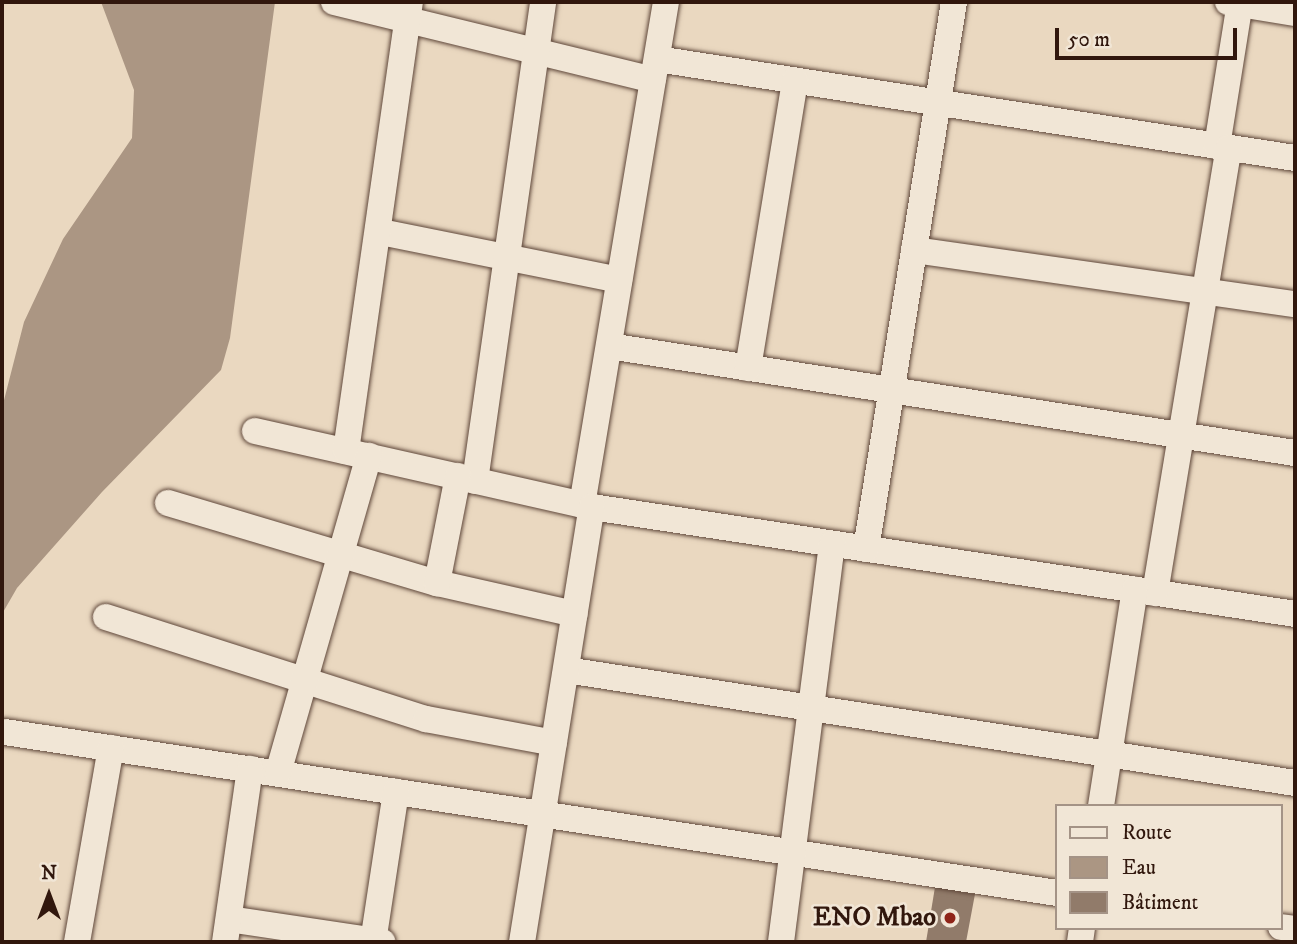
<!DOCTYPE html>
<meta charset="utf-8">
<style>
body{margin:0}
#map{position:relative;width:1297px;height:944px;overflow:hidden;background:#ead8c0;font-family:"IM FELL DW Pica",serif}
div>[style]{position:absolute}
.water>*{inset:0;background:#ab9683}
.building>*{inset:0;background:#917b6a}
.roads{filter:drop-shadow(0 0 2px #5f473a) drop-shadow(0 0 2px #5f473a)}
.minor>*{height:26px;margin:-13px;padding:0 13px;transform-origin:13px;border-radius:13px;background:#f1e6d6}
.dots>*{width:19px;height:19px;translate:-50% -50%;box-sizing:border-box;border:4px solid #f1e6d6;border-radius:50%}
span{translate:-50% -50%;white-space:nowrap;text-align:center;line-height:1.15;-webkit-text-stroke:5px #f1e6d6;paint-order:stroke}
.poi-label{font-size:26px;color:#31170d;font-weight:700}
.right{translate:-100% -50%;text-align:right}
.frame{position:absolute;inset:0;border:4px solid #31170d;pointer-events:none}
.legend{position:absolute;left:1055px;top:804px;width:228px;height:126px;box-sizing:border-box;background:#f1e6d6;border:2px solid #a49386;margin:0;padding:9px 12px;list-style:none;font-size:21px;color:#31170d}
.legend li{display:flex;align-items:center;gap:14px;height:35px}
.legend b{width:35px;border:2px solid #a49386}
.north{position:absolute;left:14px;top:860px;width:70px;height:70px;-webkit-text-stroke:5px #f1e6d6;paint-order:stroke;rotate:0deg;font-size:19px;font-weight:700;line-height:28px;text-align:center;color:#31170d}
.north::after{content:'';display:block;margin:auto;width:24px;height:32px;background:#31170d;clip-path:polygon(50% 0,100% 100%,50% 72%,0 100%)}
.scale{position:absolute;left:1055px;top:28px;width:182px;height:32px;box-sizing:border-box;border:4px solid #31170d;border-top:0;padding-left:9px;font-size:21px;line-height:24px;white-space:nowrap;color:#31170d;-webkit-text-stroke:5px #f1e6d6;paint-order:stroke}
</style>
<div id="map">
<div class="water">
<div style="clip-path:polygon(101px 2px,275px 2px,230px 338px,221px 370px,102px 492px,17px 588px,2px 614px,2px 408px,24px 322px,63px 239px,132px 138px,134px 90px)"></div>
</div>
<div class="building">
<div style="clip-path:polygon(935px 887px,975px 894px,966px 942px,926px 942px)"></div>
</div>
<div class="roads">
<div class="minor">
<div style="left:334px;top:2px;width:328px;rotate:13.7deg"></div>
<div style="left:1228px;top:2px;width:68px;rotate:9.3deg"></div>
<div style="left:657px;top:59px;width:646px;rotate:8.82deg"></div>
<div style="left:1217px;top:146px;width:146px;rotate:-80.9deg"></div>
<div style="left:381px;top:232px;width:243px;rotate:11.4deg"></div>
<div style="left:914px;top:250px;width:385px;rotate:8.1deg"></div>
<div style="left:609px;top:346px;width:694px;rotate:8.87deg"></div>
<div style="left:748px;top:368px;width:291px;rotate:-80.7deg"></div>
<div style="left:255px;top:431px;width:345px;rotate:12.7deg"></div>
<div style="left:592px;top:507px;width:711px;rotate:8.65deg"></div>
<div style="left:346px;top:451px;width:454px;rotate:-81.9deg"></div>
<div style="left:475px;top:481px;width:484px;rotate:-81.9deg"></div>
<div style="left:168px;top:503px;width:281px;rotate:16.6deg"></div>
<div style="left:437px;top:583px;width:141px;rotate:12.7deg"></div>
<div style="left:582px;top:505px;width:510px;rotate:-80.52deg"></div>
<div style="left:866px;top:549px;width:554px;rotate:-80.86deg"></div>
<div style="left:437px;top:583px;width:109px;rotate:-78.9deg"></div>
<div style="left:1155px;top:593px;width:451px;rotate:-80.6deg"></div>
<div style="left:106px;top:617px;width:336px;rotate:17.7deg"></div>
<div style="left:426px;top:719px;width:130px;rotate:10.6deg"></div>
<div style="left:566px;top:670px;width:738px;rotate:8.81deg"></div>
<div style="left:5px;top:732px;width:1064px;rotate:8.7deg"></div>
<div style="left:278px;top:773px;width:330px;rotate:-74deg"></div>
<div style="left:1101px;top:806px;width:219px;rotate:-81.1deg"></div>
<div style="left:229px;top:919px;width:155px;rotate:8.5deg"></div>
<div style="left:1281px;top:927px;width:14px;rotate:8deg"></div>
<div style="left:77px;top:942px;width:197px;rotate:-80.1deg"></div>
<div style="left:225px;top:942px;width:175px;rotate:-81.8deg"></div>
<div style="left:373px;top:942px;width:152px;rotate:-81.3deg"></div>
<div style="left:522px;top:942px;width:441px;rotate:-80.9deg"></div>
<div style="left:781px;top:942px;width:401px;rotate:-82.7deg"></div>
<div style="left:1080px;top:942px;width:14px;rotate:-82deg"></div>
</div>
</div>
<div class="dots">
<div style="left:950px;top:918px;background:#8f2418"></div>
</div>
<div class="poi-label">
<span class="right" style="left:936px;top:918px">ENO Mbao</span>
</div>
<div class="frame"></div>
<ul class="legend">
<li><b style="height:9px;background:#f1e6d6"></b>Route</li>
<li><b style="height:19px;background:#ab9683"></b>Eau</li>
<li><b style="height:19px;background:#917b6a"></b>Bâtiment</li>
</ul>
<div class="north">N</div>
<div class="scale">50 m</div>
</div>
